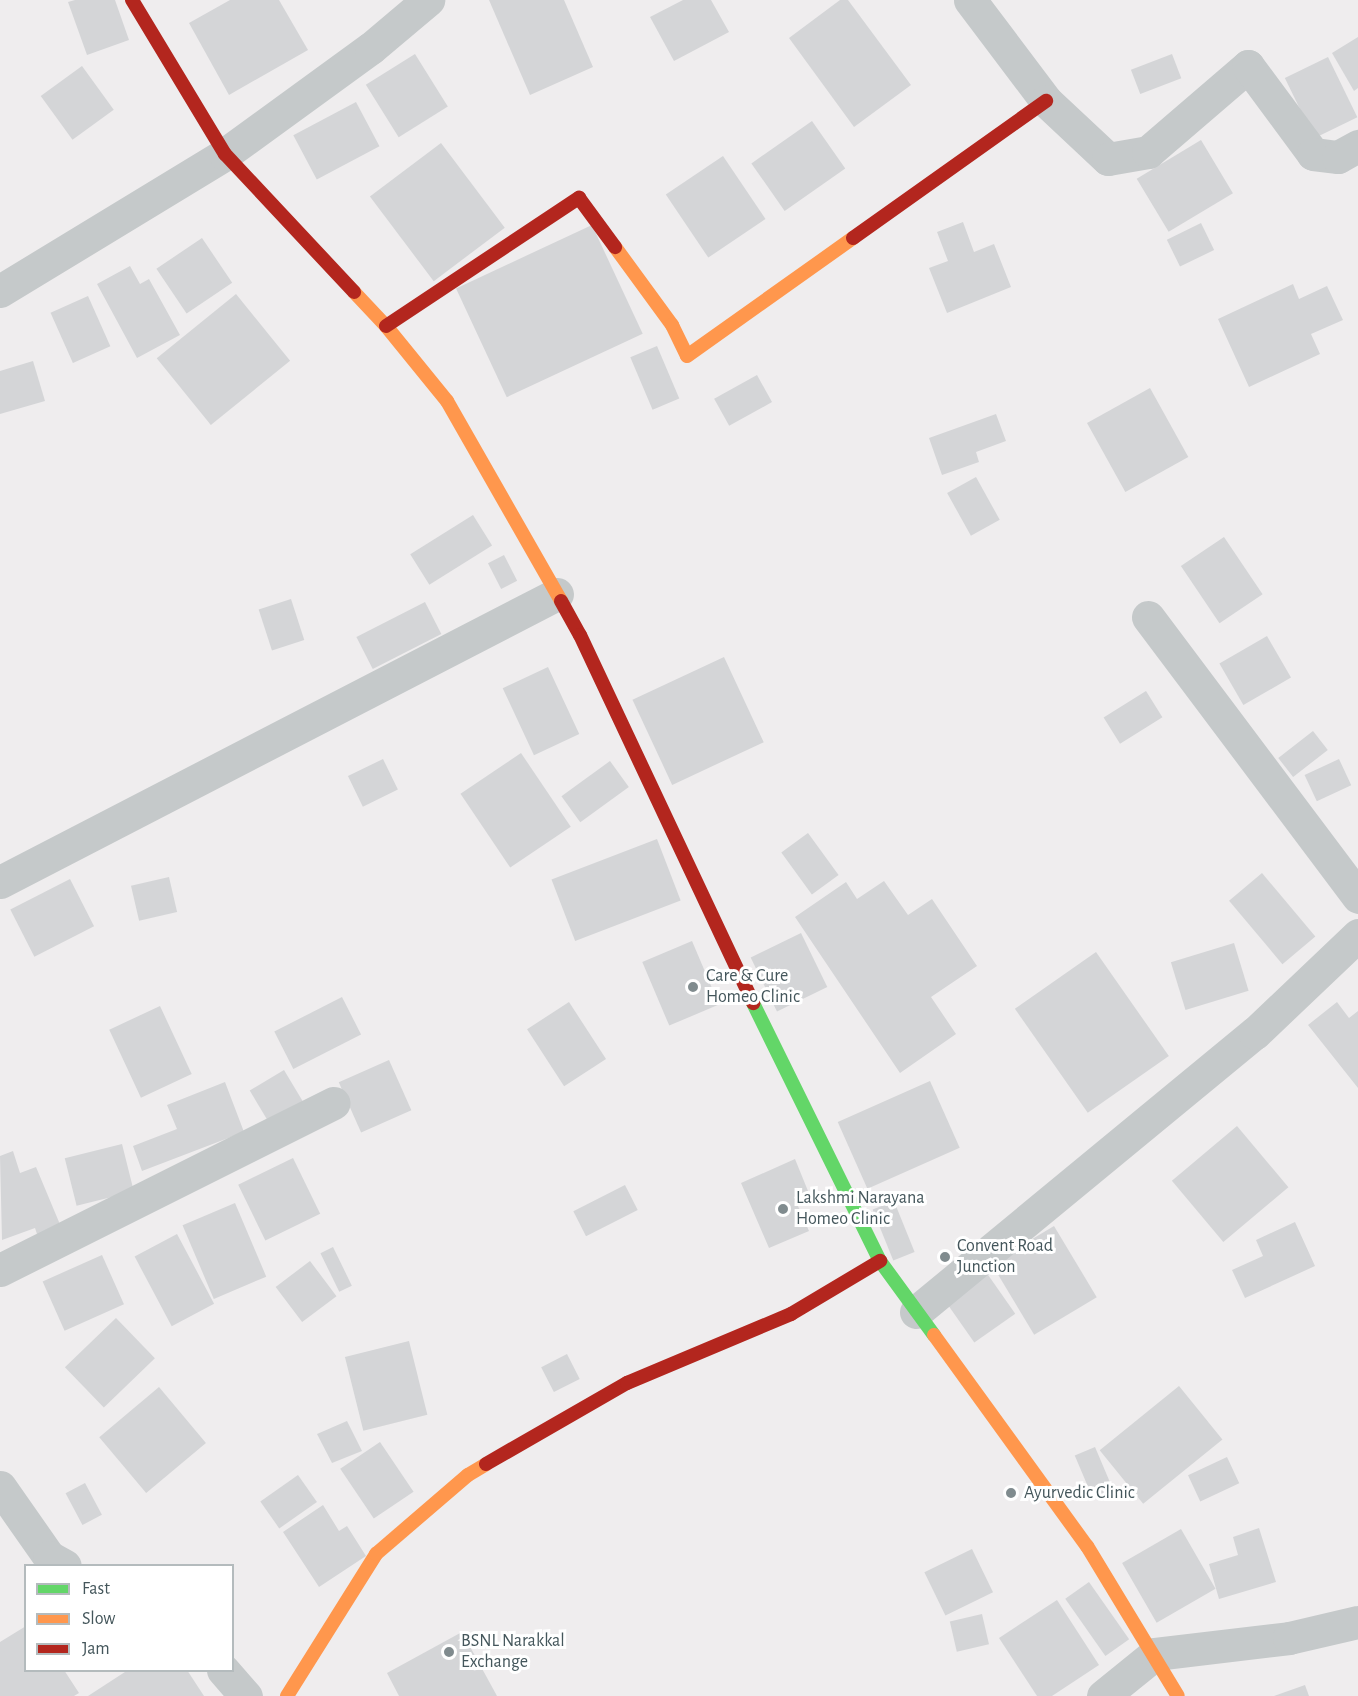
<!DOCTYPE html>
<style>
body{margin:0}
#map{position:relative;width:1358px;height:1696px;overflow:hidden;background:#efedee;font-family:"Alegreya Sans",sans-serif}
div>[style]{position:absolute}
.building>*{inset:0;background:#d4d5d7;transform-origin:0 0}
.street>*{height:33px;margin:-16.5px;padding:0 16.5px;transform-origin:16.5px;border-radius:16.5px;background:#c5c9ca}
.fast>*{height:14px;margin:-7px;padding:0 7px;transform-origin:7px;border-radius:7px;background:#63d668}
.slow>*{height:14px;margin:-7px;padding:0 7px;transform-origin:7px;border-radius:7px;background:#ff974d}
.jam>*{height:14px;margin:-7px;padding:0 7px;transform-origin:7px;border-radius:7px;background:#b3261e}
.dots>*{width:16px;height:16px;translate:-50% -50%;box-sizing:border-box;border:3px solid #fff;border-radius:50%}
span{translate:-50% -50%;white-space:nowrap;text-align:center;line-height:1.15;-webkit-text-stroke:6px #fff;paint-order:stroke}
.poi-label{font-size:18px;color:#44565b}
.left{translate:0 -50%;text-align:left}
.legend{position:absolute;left:24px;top:1564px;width:210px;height:108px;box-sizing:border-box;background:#fff;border:2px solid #b4bbbd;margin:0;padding:8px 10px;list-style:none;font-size:18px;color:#44565b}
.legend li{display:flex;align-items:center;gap:12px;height:30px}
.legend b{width:30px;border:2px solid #b4bbbd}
</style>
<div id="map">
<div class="building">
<div style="clip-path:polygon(75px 0,115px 0,129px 40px,87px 55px,68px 2px)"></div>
<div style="clip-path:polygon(230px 0,279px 0,308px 50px,229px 95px,189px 23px)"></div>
<div style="clip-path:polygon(489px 0,564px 0,593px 67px,530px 95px)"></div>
<div style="clip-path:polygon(683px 0,711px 0,729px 32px,674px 61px,650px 17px)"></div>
<div style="clip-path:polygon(840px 0,848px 0,911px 85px,854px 127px,789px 38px)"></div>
<div style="clip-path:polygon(1358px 37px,1358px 88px,1354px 91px,1332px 53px)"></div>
<div style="left:415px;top:54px;width:62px;height:58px;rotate:58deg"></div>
<div style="left:1172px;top:54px;width:26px;height:44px;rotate:69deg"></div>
<div style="left:1328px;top:57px;width:67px;height:48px;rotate:64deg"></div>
<div style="left:82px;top:66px;width:54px;height:51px;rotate:54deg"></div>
<div style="left:356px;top:102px;width:50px;height:71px;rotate:62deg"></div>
<div style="left:812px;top:121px;width:58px;height:74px;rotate:55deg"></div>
<div style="left:1201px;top:140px;width:62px;height:75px;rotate:59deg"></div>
<div style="left:441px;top:143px;width:106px;height:89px;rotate:53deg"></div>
<div style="left:723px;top:156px;width:76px;height:69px;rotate:56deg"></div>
<div style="clip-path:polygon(963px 222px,974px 252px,994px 244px,1011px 287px,947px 313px,929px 268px,948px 261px,937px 232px)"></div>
<div style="left:1201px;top:223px;width:30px;height:38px;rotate:64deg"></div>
<div style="left:592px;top:225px;width:120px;height:150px;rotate:65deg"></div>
<div style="left:202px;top:238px;width:54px;height:55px;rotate:56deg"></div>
<div style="clip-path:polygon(130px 266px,140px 284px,149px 279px,180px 335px,137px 358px,97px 284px)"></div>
<div style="clip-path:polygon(1293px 284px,1299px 299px,1327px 286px,1343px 320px,1311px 334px,1320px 354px,1249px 387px,1218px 319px)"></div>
<div style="left:236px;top:294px;width:86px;height:102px;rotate:51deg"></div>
<div style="left:88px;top:296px;width:55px;height:41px;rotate:66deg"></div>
<div style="left:657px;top:346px;width:57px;height:29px;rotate:67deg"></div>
<div style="clip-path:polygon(33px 361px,45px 401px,0 414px,0 371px)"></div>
<div style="left:757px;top:375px;width:31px;height:49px;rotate:61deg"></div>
<div style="left:1150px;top:388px;width:79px;height:72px;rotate:61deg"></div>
<div style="clip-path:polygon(996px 414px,1006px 441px,976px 452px,979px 462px,942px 475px,929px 438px)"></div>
<div style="left:976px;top:477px;width:49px;height:33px;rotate:61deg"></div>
<div style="left:473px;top:515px;width:36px;height:74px;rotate:58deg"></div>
<div style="left:1224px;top:537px;width:69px;height:52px;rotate:56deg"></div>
<div style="left:504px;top:555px;width:29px;height:18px;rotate:63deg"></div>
<div style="left:291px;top:599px;width:43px;height:34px;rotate:72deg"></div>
<div style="left:425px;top:602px;width:36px;height:77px;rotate:63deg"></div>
<div style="left:1267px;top:636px;width:48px;height:55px;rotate:60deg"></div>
<div style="left:724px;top:657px;width:94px;height:101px;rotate:65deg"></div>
<div style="left:548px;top:667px;width:74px;height:50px;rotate:65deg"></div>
<div style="left:1146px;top:691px;width:31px;height:50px;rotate:58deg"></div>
<div style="left:1313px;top:731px;width:24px;height:44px;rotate:52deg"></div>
<div style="left:521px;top:753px;width:89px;height:73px;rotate:56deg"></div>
<div style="left:383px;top:759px;width:34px;height:39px;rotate:64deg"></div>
<div style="left:1339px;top:759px;width:29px;height:38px;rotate:65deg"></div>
<div style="left:610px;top:761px;width:32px;height:60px;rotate:54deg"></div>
<div style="left:808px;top:833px;width:52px;height:33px;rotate:54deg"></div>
<div style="left:657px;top:839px;width:66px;height:113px;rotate:69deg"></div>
<div style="left:1262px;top:873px;width:83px;height:43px;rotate:50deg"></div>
<div style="left:169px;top:877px;width:36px;height:39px;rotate:77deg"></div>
<div style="left:70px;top:879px;width:53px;height:67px;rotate:63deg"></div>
<div style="clip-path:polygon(884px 881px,908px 915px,932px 899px,977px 966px,931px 997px,956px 1034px,900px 1073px,795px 917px,846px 882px,857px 899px)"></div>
<div style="left:801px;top:933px;width:60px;height:56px;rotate:64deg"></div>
<div style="left:692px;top:941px;width:69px;height:54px;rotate:67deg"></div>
<div style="left:1234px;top:943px;width:50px;height:66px;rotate:73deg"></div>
<div style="left:1096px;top:952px;width:127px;height:99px;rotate:55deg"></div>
<div style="left:342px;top:997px;width:42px;height:76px;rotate:63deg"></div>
<div style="left:569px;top:1002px;width:68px;height:50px;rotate:57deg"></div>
<div style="clip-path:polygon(1337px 1002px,1349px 1018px,1358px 1011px,1358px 1088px,1308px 1025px)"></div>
<div style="left:160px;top:1006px;width:75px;height:56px;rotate:65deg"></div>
<div style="left:389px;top:1060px;width:55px;height:55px;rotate:66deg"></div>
<div style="left:284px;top:1070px;width:41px;height:40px;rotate:59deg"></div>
<div style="left:930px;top:1081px;width:73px;height:101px;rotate:66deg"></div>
<div style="clip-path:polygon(225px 1082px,244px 1132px,142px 1171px,133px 1146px,177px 1129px,167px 1105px)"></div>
<div style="left:1237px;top:1126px;width:80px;height:85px;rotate:50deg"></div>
<div style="left:122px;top:1144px;width:49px;height:59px;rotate:76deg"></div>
<div style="clip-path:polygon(13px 1151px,20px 1173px,36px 1167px,64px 1234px,40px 1243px,35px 1228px,2px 1240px,0 1156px)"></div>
<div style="left:293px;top:1158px;width:62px;height:61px;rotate:64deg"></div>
<div style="clip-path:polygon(795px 1159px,808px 1191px,794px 1197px,809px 1231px,769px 1248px,741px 1183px)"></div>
<div style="left:625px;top:1185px;width:28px;height:58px;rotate:63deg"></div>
<div style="left:894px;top:1201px;width:55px;height:23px;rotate:68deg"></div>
<div style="left:235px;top:1203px;width:80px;height:57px;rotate:67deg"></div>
<div style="clip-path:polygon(1295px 1222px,1315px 1266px,1245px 1298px,1232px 1270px,1263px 1256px,1256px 1240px)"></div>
<div style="left:1054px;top:1226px;width:83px;height:73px;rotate:59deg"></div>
<div style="left:177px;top:1234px;width:79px;height:48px;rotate:62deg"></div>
<div style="left:333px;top:1247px;width:43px;height:14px;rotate:64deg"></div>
<div style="left:102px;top:1255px;width:54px;height:65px;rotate:66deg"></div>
<div style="left:310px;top:1261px;width:44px;height:43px;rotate:53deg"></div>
<div style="left:986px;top:1272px;width:51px;height:50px;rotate:55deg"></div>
<div style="left:116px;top:1318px;width:56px;height:71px;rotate:46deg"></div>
<div style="left:409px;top:1341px;width:76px;height:66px;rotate:76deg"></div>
<div style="left:567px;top:1354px;width:28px;height:29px;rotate:63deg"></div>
<div style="left:1179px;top:1386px;width:69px;height:102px;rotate:51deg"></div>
<div style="left:159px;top:1387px;width:73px;height:78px;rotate:50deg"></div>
<div style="clip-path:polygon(347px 1421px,362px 1451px,332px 1463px,317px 1434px)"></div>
<div style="left:380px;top:1442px;width:60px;height:48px;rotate:56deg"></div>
<div style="left:1095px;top:1447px;width:47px;height:22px;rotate:67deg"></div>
<div style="left:1227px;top:1457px;width:29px;height:43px;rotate:65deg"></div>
<div style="left:298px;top:1475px;width:33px;height:46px;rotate:55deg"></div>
<div style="left:85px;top:1483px;width:36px;height:22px;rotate:62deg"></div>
<div style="clip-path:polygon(323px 1505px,339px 1531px,347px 1526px,366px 1556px,319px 1587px,283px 1532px)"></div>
<div style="clip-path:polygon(1259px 1528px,1276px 1582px,1219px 1599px,1209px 1564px,1238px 1555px,1233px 1537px)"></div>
<div style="left:1181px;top:1529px;width:69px;height:68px;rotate:60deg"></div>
<div style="left:972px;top:1549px;width:48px;height:53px;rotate:64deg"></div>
<div style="left:1089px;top:1582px;width:70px;height:29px;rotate:55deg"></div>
<div style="clip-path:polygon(1057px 1600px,1099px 1665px,1052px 1696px,1037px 1696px,999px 1638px)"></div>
<div style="left:982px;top:1614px;width:31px;height:33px;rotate:77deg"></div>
<div style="clip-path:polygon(26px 1626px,26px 1670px,64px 1670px,79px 1693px,74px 1696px,0 1696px,0 1642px)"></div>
<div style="clip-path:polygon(462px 1632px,497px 1696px,399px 1696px,387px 1673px)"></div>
<div style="clip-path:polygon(128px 1670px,187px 1670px,204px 1696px,88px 1696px)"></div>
<div style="clip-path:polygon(1305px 1685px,1309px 1696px,1274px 1696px)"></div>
</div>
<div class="street">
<div style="left:970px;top:0;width:126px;rotate:53deg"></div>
<div style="left:1046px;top:101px;width:85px;rotate:43.1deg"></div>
<div style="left:1108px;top:159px;width:41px;rotate:-9.9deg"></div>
<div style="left:1148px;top:152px;width:132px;rotate:-40.7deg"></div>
<div style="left:1248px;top:66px;width:109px;rotate:53.5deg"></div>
<div style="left:1313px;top:154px;width:25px;rotate:7deg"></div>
<div style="left:1338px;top:157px;width:23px;rotate:-29deg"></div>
<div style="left:0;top:291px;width:263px;rotate:-31.3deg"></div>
<div style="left:225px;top:154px;width:180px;rotate:-36deg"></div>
<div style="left:371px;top:48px;width:75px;rotate:-40.1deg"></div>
<div style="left:1148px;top:617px;width:350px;rotate:53.1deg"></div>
<div style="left:0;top:882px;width:627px;rotate:-27.34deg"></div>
<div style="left:0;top:1270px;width:373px;rotate:-26.6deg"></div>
<div style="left:916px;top:1312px;width:439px;rotate:-39.5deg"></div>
<div style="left:1255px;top:1033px;width:142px;rotate:-43.6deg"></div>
<div style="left:0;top:1487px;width:85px;rotate:55deg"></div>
<div style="left:49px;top:1557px;width:18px;rotate:29deg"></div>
<div style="left:223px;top:1670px;width:35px;rotate:49deg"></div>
<div style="left:1103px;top:1696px;width:67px;rotate:-38.9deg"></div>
<div style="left:1155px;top:1654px;width:135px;rotate:-6.8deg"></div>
<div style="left:1289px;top:1638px;width:71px;rotate:-13.1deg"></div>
</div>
<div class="fast">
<div style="left:753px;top:1003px;width:288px;rotate:63.8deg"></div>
<div style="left:880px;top:1261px;width:92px;rotate:53.9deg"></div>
</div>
<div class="slow">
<div style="left:615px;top:247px;width:97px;rotate:53.8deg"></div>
<div style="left:672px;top:325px;width:34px;rotate:64deg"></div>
<div style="left:687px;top:356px;width:204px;rotate:-35.4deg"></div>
<div style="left:354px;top:292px;width:47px;rotate:46.7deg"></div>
<div style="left:386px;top:326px;width:97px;rotate:50.9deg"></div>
<div style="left:447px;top:401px;width:230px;rotate:60.3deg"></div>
<div style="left:934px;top:1335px;width:261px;rotate:54.1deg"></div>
<div style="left:1087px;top:1546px;width:175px;rotate:58.8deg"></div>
<div style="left:287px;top:1696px;width:168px;rotate:-57.9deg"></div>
<div style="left:376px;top:1554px;width:121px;rotate:-40.7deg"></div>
<div style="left:468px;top:1475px;width:21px;rotate:-31deg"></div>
</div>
<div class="jam">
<div style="left:132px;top:0;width:180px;rotate:58.9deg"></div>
<div style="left:225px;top:154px;width:189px;rotate:46.9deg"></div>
<div style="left:853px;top:238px;width:237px;rotate:-35.4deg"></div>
<div style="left:386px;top:326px;width:232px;rotate:-33.6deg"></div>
<div style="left:579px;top:198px;width:61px;rotate:53.7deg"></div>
<div style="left:561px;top:601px;width:39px;rotate:61deg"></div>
<div style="left:580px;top:635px;width:407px;rotate:64.8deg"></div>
<div style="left:486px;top:1464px;width:163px;rotate:-29.9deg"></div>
<div style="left:627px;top:1383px;width:178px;rotate:-22.8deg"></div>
<div style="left:791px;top:1314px;width:104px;rotate:-30.8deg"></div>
</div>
<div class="dots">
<div style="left:693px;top:987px;background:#808b8e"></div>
<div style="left:783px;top:1209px;background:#808b8e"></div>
<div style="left:945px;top:1257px;background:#808b8e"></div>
<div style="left:1011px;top:1493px;background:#808b8e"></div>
<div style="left:449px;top:1652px;background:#808b8e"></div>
</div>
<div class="poi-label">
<span class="left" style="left:706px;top:987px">Care &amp; Cure<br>Homeo Clinic</span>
<span class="left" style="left:796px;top:1209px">Lakshmi Narayana<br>Homeo Clinic</span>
<span class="left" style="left:957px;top:1257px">Convent Road<br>Junction</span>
<span class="left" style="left:1024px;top:1493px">Ayurvedic Clinic</span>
<span class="left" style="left:461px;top:1652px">BSNL Narakkal<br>Exchange</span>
</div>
<ul class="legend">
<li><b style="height:8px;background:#63d668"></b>Fast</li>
<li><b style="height:8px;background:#ff974d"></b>Slow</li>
<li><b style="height:8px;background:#b3261e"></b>Jam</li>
</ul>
</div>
